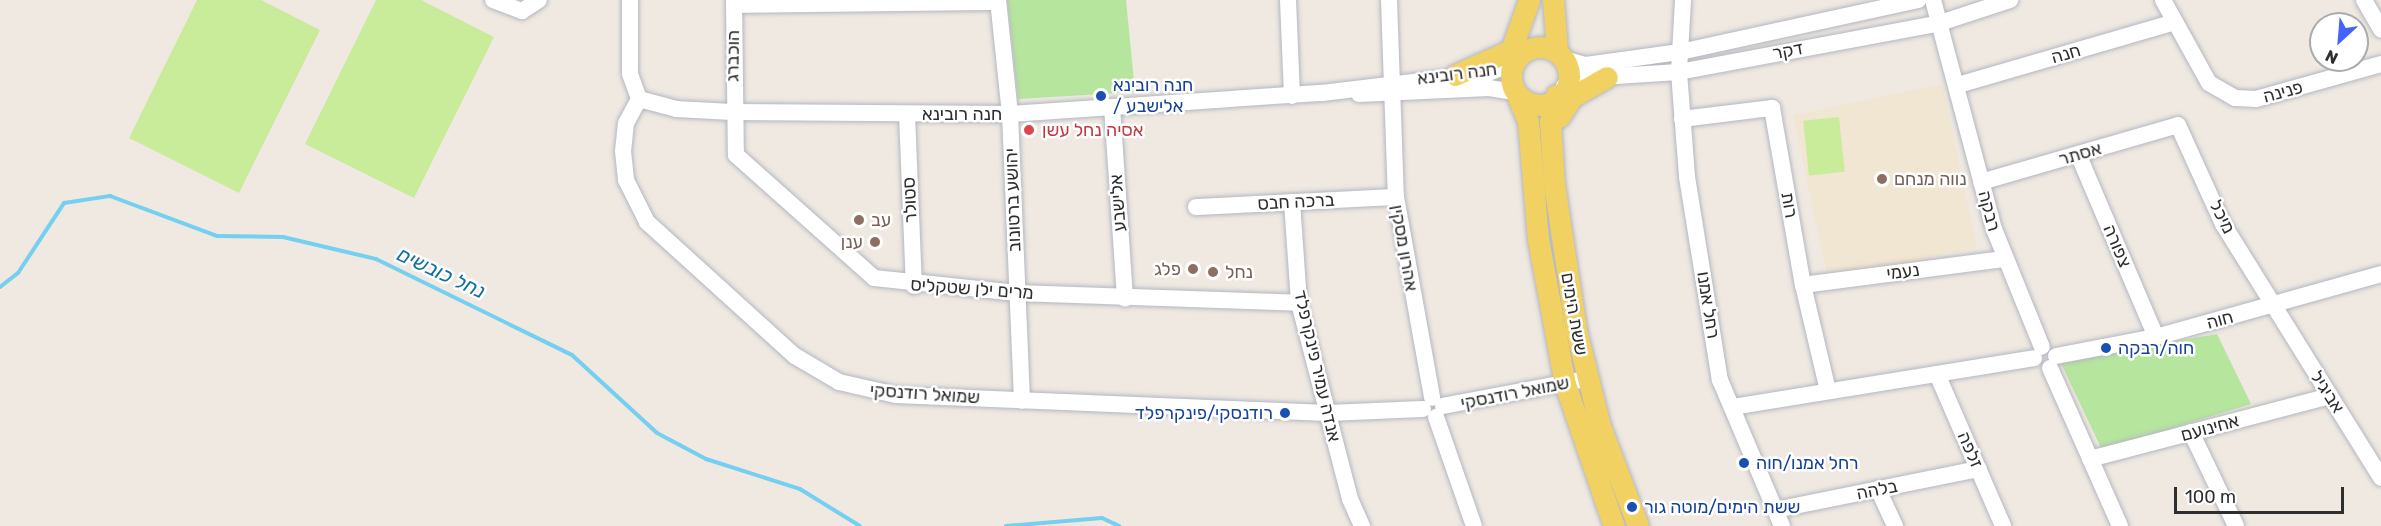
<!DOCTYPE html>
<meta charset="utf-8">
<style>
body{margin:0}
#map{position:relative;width:2381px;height:526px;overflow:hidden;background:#efe9e1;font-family:Rubik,Heebo,sans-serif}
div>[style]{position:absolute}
.education>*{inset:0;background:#f0e6d1;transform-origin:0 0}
.green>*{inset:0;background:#b6e59e}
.pitch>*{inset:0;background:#c9ec9a;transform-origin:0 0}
.stream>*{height:4px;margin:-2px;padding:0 2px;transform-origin:2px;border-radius:2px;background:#75cff0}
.roads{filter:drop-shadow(0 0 2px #b4b7c1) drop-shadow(0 0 2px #b4b7c1)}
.minor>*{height:16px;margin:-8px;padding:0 8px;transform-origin:8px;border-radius:8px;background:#fff}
.major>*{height:21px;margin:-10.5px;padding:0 10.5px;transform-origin:10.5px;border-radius:10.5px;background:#f2d163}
.major>.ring{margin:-10.5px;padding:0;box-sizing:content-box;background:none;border:21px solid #f2d163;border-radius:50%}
.dots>*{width:16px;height:16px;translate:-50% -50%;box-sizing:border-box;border:3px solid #fff;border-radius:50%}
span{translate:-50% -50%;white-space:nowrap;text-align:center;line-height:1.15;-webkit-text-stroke:5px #fff;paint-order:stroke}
.street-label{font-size:18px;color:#2e2e2e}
.transit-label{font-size:18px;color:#164399}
.left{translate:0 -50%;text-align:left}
.right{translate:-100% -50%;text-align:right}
.health-label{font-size:18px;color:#be3a42}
.education-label{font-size:18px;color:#785e54}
.water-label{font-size:20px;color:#0d6fa3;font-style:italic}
.north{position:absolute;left:2309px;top:12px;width:60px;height:60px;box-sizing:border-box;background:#fff;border:2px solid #ababab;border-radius:50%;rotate:206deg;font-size:16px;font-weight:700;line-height:24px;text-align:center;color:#2e2e2e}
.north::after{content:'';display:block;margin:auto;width:21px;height:27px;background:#4264fb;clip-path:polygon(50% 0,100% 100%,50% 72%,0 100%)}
.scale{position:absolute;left:2174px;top:487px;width:170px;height:27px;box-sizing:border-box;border:3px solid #2e2e2e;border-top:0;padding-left:8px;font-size:18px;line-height:21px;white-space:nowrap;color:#2e2e2e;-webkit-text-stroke:4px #fff;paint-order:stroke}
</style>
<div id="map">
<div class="education">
<div style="left:1942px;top:84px;width:167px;height:152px;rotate:78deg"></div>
</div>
<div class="green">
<div style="clip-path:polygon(1007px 0,1126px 0,1135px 92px,1018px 99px)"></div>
<div style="clip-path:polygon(2217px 334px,2251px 404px,2102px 450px,2060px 361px)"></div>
</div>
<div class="pitch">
<div style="clip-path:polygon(197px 0,261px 0,320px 30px,239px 193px,129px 138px)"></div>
<div style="clip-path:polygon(376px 0,421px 0,494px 37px,414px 198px,305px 144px)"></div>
<div style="left:1839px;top:117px;width:55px;height:36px;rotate:84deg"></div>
</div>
<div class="stream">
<div style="left:0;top:287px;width:23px;rotate:-38deg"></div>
<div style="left:18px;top:273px;width:84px;rotate:-56.7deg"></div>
<div style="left:64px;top:203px;width:47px;rotate:-8.7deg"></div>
<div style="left:110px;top:196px;width:114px;rotate:20.5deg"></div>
<div style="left:217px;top:236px;width:66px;rotate:0.9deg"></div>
<div style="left:283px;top:237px;width:96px;rotate:13.3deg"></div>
<div style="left:376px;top:259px;width:218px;rotate:26.1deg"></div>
<div style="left:572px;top:355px;width:115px;rotate:42.5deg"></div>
<div style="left:657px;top:433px;width:55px;rotate:28deg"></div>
<div style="left:706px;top:459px;width:99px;rotate:17.7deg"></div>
<div style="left:800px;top:489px;width:70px;rotate:31.7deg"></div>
<div style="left:1006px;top:526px;width:96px;rotate:-4.8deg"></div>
<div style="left:1102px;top:518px;width:19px;rotate:25deg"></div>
</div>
<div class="roads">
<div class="minor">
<div style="left:493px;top:0;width:31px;rotate:21deg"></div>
<div style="left:522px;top:11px;width:20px;rotate:-33deg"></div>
<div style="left:630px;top:0;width:74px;rotate:90deg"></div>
<div style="left:630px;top:74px;width:27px;rotate:70deg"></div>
<div style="left:734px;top:0;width:155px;rotate:89.3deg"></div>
<div style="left:736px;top:155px;width:185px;rotate:41.7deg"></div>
<div style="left:874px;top:278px;width:144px;rotate:6deg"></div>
<div style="left:1017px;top:293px;width:282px;rotate:2deg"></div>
<div style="left:998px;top:0;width:115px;rotate:84deg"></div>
<div style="left:1010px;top:114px;width:287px;rotate:87.6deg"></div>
<div style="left:1288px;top:0;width:96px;rotate:87.6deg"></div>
<div style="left:1389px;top:0;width:197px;rotate:88deg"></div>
<div style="left:1396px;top:197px;width:204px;rotate:79.8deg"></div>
<div style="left:1683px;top:0;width:72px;rotate:93.2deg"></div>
<div style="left:1679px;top:72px;width:105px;rotate:85.6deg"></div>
<div style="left:1687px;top:177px;width:206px;rotate:80.8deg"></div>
<div style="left:1720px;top:380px;width:159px;rotate:67deg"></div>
<div style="left:1933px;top:0;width:237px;rotate:75.1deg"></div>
<div style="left:1994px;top:229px;width:127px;rotate:67.9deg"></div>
<div style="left:2163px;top:0;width:95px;rotate:61deg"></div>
<div style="left:2209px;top:83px;width:30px;rotate:30deg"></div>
<div style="left:2235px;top:98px;width:21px;rotate:3deg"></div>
<div style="left:2256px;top:99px;width:130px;rotate:-15.6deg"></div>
<div style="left:2364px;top:0;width:34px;rotate:60deg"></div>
<div style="left:734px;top:5px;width:264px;rotate:-0.7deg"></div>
<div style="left:1567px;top:60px;width:20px;rotate:15deg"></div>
<div style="left:1586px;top:65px;width:95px;rotate:-7.9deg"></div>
<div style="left:1680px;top:52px;width:244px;rotate:-12.3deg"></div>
<div style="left:1958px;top:85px;width:226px;rotate:-16.2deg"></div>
<div style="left:1564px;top:86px;width:22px;rotate:-22deg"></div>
<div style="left:1584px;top:78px;width:95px;rotate:-3.6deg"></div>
<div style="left:1679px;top:72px;width:266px;rotate:-10.6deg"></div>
<div style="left:1940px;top:23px;width:74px;rotate:-18.2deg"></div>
<div style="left:1359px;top:94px;width:130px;rotate:-2.6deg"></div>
<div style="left:1489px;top:88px;width:24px;rotate:9deg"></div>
<div style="left:639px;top:99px;width:27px;rotate:118deg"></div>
<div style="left:626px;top:123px;width:28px;rotate:96deg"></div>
<div style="left:623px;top:151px;width:29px;rotate:84deg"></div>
<div style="left:626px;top:180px;width:47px;rotate:63.4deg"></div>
<div style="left:647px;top:222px;width:200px;rotate:42.2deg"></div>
<div style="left:795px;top:356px;width:51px;rotate:30.6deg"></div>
<div style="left:839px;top:382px;width:58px;rotate:12.8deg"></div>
<div style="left:896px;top:395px;width:432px;rotate:2.4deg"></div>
<div style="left:1328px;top:413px;width:95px;rotate:-2.4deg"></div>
<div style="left:639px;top:99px;width:38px;rotate:15deg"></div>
<div style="left:676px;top:109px;width:56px;rotate:3.1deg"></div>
<div style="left:732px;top:112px;width:278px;rotate:0.4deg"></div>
<div style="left:1010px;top:114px;width:313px;rotate:-3.9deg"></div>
<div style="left:1322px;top:93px;width:167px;rotate:-6.9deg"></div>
<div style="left:1488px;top:73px;width:33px;rotate:-21deg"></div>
<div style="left:1112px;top:107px;width:192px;rotate:86.1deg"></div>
<div style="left:907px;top:114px;width:172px;rotate:87.7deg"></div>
<div style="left:1682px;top:119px;width:91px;rotate:-7deg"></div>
<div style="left:1772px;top:108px;width:180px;rotate:80.1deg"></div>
<div style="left:1803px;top:285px;width:109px;rotate:76.7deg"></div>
<div style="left:2078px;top:154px;width:199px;rotate:66.9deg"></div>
<div style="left:1981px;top:182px;width:205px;rotate:-16.1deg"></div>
<div style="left:2178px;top:125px;width:109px;rotate:65.6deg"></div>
<div style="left:2223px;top:224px;width:299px;rotate:58.1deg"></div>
<div style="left:1292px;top:202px;width:101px;rotate:86deg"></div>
<div style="left:1299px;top:303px;width:203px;rotate:75.4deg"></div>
<div style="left:1350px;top:499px;width:30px;rotate:66deg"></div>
<div style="left:1196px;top:207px;width:200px;rotate:-2.9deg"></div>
<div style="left:1803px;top:285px;width:202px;rotate:-7.4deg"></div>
<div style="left:2056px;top:356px;width:102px;rotate:-10.8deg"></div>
<div style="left:2156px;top:337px;width:234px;rotate:-15.6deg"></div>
<div style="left:2050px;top:368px;width:173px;rotate:66.1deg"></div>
<div style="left:1937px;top:374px;width:166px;rotate:66.5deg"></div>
<div style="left:1443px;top:406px;width:146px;rotate:-10.7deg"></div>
<div style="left:1732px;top:407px;width:306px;rotate:-9.2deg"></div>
<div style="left:1436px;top:417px;width:115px;rotate:70.8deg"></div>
<div style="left:2191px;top:432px;width:104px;rotate:64.4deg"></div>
<div style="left:2090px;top:459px;width:248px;rotate:-14.7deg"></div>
<div style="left:1878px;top:489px;width:41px;rotate:65.3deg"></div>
<div style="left:1775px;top:510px;width:208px;rotate:-11.4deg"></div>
</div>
<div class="major">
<div style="left:1553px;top:0;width:50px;rotate:85.4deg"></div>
<div class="ring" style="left:1511px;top:47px;width:37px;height:37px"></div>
<div style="left:1455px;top:75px;width:61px;rotate:-24.1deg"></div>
<div style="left:1511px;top:50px;width:53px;rotate:-70.2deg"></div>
<div style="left:1556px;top:95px;width:27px;rotate:103deg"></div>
<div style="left:1550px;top:121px;width:63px;rotate:86.4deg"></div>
<div style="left:1554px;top:184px;width:148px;rotate:81.4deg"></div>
<div style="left:1576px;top:330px;width:99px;rotate:76deg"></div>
<div style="left:1600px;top:426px;width:107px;rotate:69.2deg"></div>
<div style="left:1518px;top:98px;width:25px;rotate:67deg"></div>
<div style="left:1528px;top:121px;width:118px;rotate:85.2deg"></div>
<div style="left:1538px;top:239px;width:147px;rotate:79.5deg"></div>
<div style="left:1565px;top:384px;width:150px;rotate:71deg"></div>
<div style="left:1559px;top:117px;width:24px;rotate:-57deg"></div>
<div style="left:1572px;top:97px;width:40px;rotate:-29.7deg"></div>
</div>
</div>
<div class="dots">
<div style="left:1101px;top:96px;background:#1a4fb4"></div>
<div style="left:1029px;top:130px;background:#e0444e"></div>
<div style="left:1882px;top:179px;background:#8d6e63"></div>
<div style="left:859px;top:220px;background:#8d6e63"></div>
<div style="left:875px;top:242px;background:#8d6e63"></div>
<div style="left:1193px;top:269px;background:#8d6e63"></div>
<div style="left:1213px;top:272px;background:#8d6e63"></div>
<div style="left:2106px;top:348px;background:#1a4fb4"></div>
<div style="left:1285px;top:413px;background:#1a4fb4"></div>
<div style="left:1744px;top:463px;background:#1a4fb4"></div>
<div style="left:1632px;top:507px;background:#1a4fb4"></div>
</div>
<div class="street-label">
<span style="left:1788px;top:51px;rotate:-11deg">דקר</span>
<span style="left:2066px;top:54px;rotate:-16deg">חנה</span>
<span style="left:733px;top:56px;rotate:-89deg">הוכברג</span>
<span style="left:1457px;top:74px;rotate:-7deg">חנה רובינא</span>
<span style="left:2283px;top:92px;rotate:-15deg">פנינה</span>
<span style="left:962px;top:114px">חנה רובינא</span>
<span style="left:2080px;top:154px;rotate:-16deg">אסתר</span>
<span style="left:910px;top:200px;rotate:-93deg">סטולר</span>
<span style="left:1013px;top:200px;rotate:-92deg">יהושע ברטונוב</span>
<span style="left:1296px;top:202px;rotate:-3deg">ברכה חבס</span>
<span style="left:1118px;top:203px;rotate:-94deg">אלישבע</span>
<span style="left:1789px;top:205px;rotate:80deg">רות</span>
<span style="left:1989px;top:211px;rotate:75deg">רבקה</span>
<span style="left:2222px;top:217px;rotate:63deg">מיכל</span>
<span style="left:2117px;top:246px;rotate:67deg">צפורה</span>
<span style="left:1404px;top:248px;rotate:80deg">אהרון מסקין</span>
<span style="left:1903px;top:272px;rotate:-7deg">נעמי</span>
<span style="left:972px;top:289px;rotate:4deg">מרים ילן שטקליס</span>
<span style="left:1708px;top:305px;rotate:81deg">רחל אמנו</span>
<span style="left:1574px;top:314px;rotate:80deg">ששת הימים</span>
<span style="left:2220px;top:320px;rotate:-15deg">חוה</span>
<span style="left:1317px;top:366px;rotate:77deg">אנדה עמיר פינקרפלד</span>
<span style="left:2327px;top:392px;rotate:57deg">אביגיל</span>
<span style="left:1515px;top:393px;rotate:-11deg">שמואל רודנסקי</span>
<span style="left:925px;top:394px;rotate:4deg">שמואל רודנסקי</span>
<span style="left:2210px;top:428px;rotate:-15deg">אחינועם</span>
<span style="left:1970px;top:450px;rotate:66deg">זלפה</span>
<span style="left:1877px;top:490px;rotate:-11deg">בלהה</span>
</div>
<div class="transit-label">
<span class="left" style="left:1113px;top:96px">חנה רובינא<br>/ אלישבע</span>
<span class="left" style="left:2118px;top:348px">חוה/רבקה</span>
<span class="right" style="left:1273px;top:413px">רודנסקי/פינקרפלד</span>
<span class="left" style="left:1756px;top:463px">רחל אמנו/חוה</span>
<span class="left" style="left:1644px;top:507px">ששת הימים/מוטה גור</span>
</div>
<div class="health-label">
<span class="left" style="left:1042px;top:130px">אסיה נחל עשן</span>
</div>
<div class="education-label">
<span class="left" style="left:1894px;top:179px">נווה מנחם</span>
<span class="left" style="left:871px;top:220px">עב</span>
<span class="right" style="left:863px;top:242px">ענן</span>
<span class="right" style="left:1181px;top:269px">פלג</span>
<span class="left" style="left:1225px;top:272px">נחל</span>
</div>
<div class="water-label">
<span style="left:441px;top:273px;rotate:25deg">נחל כובשים</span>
</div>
<div class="north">N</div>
<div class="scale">100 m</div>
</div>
